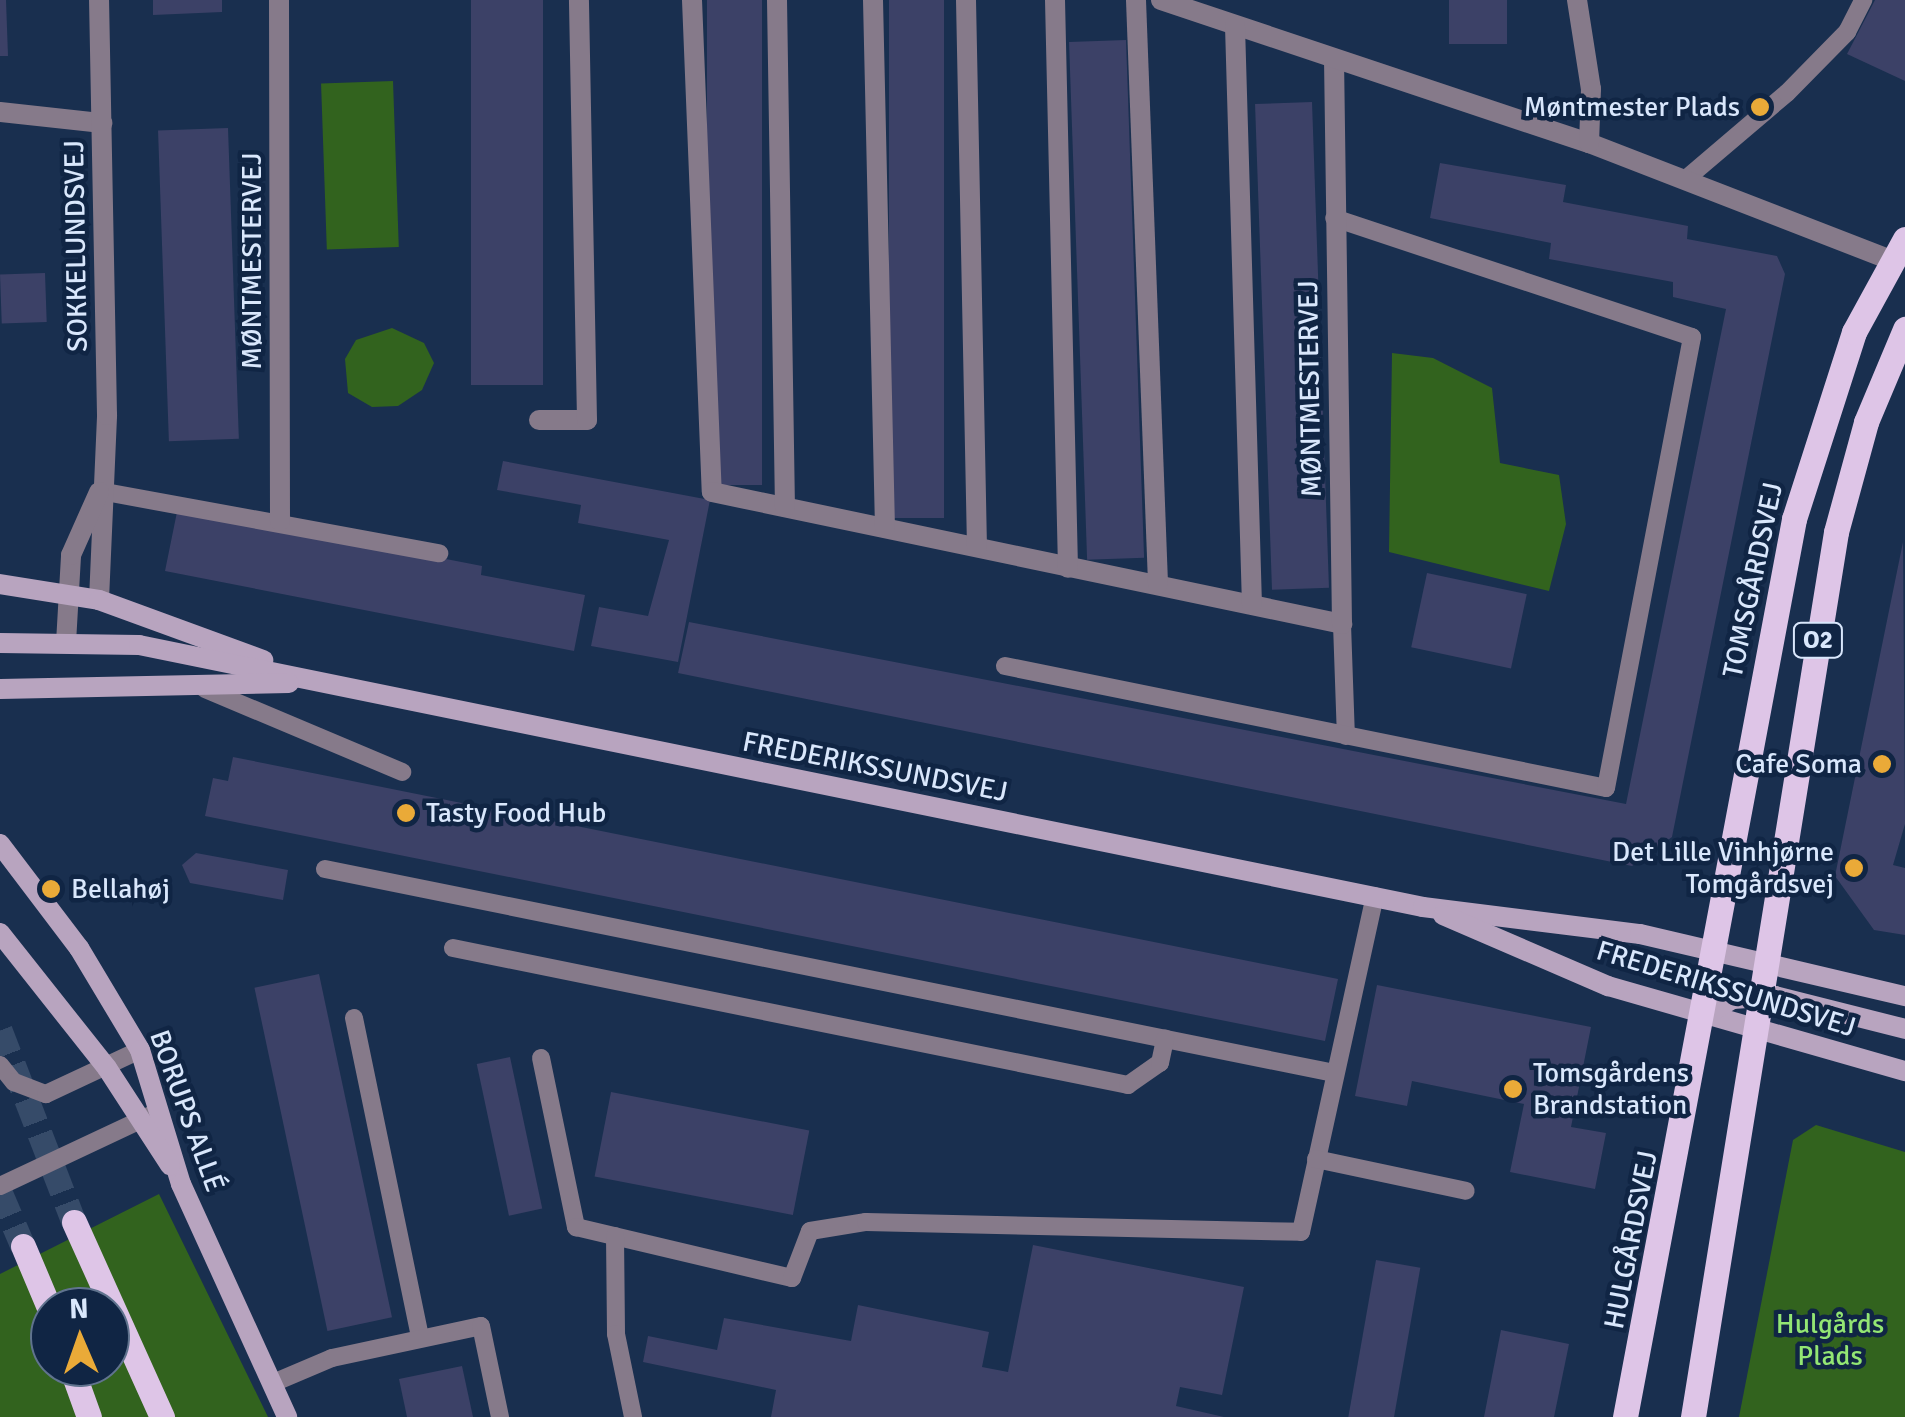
<!DOCTYPE html>
<meta charset="utf-8">
<style>
body{margin:0}
#map{position:relative;width:1905px;height:1417px;overflow:hidden;background:#192f4f;font-family:Signika,sans-serif}
div>[style]{position:absolute}
.green>*{inset:0;background:#32631e;transform-origin:0 0}
.building>*{inset:0;background:#3c4167;transform-origin:0 0}
.primary-tunnel>*{height:25px;margin-top:-12.5px;transform-origin:0;background:repeating-linear-gradient(90deg,#364b69 0 25px,transparent 0 37px)}
.lane>*{height:18px;margin:-9px;padding:0 9px;transform-origin:9px;border-radius:9px;background:#867a8a}
.street>*{height:20px;margin:-10px;padding:0 10px;transform-origin:10px;border-radius:10px;background:#867a8a}
.secondary>*{height:20px;margin:-10px;padding:0 10px;transform-origin:10px;border-radius:10px;background:#b8a4bf}
.primary>*{height:25px;margin:-12.5px;padding:0 12.5px;transform-origin:12.5px;border-radius:12.5px;background:#dec5e7}
.dots>*{width:28px;height:28px;translate:-50% -50%;box-sizing:border-box;border:5px solid #102544;border-radius:50%}
span{translate:-50% -50%;white-space:nowrap;text-align:center;line-height:1.15;-webkit-text-stroke:9px #102544;paint-order:stroke}
.shield-label span{padding:2px 8px;background:#102544;border:2px solid;border-radius:8px;-webkit-text-stroke-width:0}
.shield-label{font-size:25px;color:#d9e7fc;font-weight:700}
.poi-label{font-size:28px;color:#d9e7fc}
.right{translate:-100% -50%;text-align:right}
.left{translate:0 -50%;text-align:left}
.street-label{font-size:28px;color:#d9e7fc}
.park-label{font-size:28px;color:#93e673}
.north{position:absolute;left:30px;top:1287px;width:100px;height:100px;box-sizing:border-box;background:#102544;border:2px solid #60738e;border-radius:50%;rotate:358deg;font-size:28px;font-weight:700;line-height:40px;text-align:center;color:#d9e7fc}
.north::after{content:'';display:block;margin:auto;width:35px;height:45px;background:#eaaa38;clip-path:polygon(50% 0,100% 100%,50% 72%,0 100%)}
</style>
<div id="map">
<div class="green">
<div style="left:393px;top:81px;width:166px;height:72px;rotate:88deg"></div>
<div style="clip-path:polygon(392px 328px,424px 343px,434px 363px,422px 390px,398px 406px,372px 407px,348px 393px,345px 359px,356px 340px)"></div>
<div style="clip-path:polygon(1392px 353px,1433px 358px,1492px 388px,1500px 463px,1559px 475px,1566px 524px,1549px 591px,1389px 552px)"></div>
<div style="clip-path:polygon(1816px 1125px,1905px 1152px,1905px 1417px,1739px 1417px,1793px 1140px)"></div>
<div style="clip-path:polygon(evenodd,159px 1194px,268px 1417px,0 1417px,0 1274px,159px 1194px,50px 1307px,110px 1307px,110px 1367px,50px 1367px,50px 1307px)"></div>
</div>
<div class="building">
<div style="clip-path:polygon(0 0,6px 0,8px 56px,0 56px)"></div>
<div style="clip-path:polygon(153px 0,222px 0,222px 12px,153px 15px)"></div>
<div style="left:471px;top:0;width:72px;height:385px"></div>
<div style="left:707px;top:0;width:55px;height:485px"></div>
<div style="left:889px;top:0;width:55px;height:518px"></div>
<div style="left:1449px;top:0;width:58px;height:44px"></div>
<div style="clip-path:polygon(1875px 0,1905px 0,1905px 81px,1847px 54px)"></div>
<div style="left:1126px;top:40px;width:518px;height:57px;rotate:88deg"></div>
<div style="left:1312px;top:102px;width:486px;height:57px;rotate:88deg"></div>
<div style="left:228px;top:128px;width:311px;height:70px;rotate:88deg"></div>
<div style="clip-path:polygon(1440px 163px,1566px 185px,1563px 202px,1688px 226px,1687px 239px,1777px 256px,1785px 274px,1672px 837px,1632px 866px,678px 673px,689px 622px,1626px 804px,1726px 309px,1673px 297px,1673px 282px,1549px 259px,1551px 243px,1430px 218px)"></div>
<div style="left:45px;top:273px;width:49px;height:45px;rotate:88deg"></div>
<div style="clip-path:polygon(503px 461px,710px 500px,678px 662px,591px 646px,599px 607px,648px 616px,669px 540px,578px 523px,581px 505px,497px 490px)"></div>
<div style="clip-path:polygon(178px 507px,482px 566px,481px 575px,585px 595px,574px 651px,165px 571px)"></div>
<div style="clip-path:polygon(1903px 542px,1905px 824px,1893px 865px,1905px 868px,1905px 935px,1874px 930px,1835px 876px)"></div>
<div style="left:1427px;top:573px;width:102px;height:76px;rotate:12deg"></div>
<div style="clip-path:polygon(233px 757px,1338px 979px,1325px 1041px,205px 816px,213px 778px,228px 781px)"></div>
<div style="clip-path:polygon(196px 853px,288px 870px,283px 900px,190px 883px,182px 865px)"></div>
<div style="left:319px;top:974px;width:351px;height:66px;rotate:78deg"></div>
<div style="clip-path:polygon(1377px 985px,1591px 1027px,1571px 1127px,1606px 1133px,1595px 1189px,1510px 1172px,1524px 1104px,1412px 1081px,1407px 1106px,1355px 1096px)"></div>
<div style="left:510px;top:1057px;width:155px;height:34px;rotate:78deg"></div>
<div style="left:611px;top:1092px;width:202px;height:86px;rotate:11deg"></div>
<div style="clip-path:polygon(1033px 1245px,1244px 1287px,1222px 1395px,1180px 1387px,1176px 1406px,1224px 1417px,771px 1417px,776px 1390px,643px 1362px,648px 1336px,717px 1350px,724px 1318px,851px 1341px,858px 1305px,989px 1332px,982px 1367px,1008px 1372px)"></div>
<div style="left:1376px;top:1260px;width:45px;height:160px;rotate:10deg"></div>
<div style="clip-path:polygon(1501px 1330px,1569px 1344px,1554px 1417px,1484px 1417px)"></div>
<div style="clip-path:polygon(462px 1366px,473px 1417px,407px 1417px,399px 1379px)"></div>
</div>
<div class="primary-tunnel">
<div style="left:0;top:1030px;width:206px;rotate:68.9deg"></div>
<div style="left:0;top:1192px;width:59px;rotate:66.9deg"></div>
</div>
<div class="lane">
<div style="left:1687px;top:178px;width:131px;rotate:-40.4deg"></div>
<div style="left:1787px;top:93px;width:86px;rotate:-45.5deg"></div>
<div style="left:1847px;top:32px;width:36px;rotate:-63deg"></div>
<div style="left:100px;top:491px;width:345px;rotate:10.4deg"></div>
<div style="left:1342px;top:624px;width:112px;rotate:88deg"></div>
<div style="left:1005px;top:666px;width:613px;rotate:11.47deg"></div>
<div style="left:1606px;top:788px;width:459px;rotate:-79.2deg"></div>
<div style="left:1692px;top:337px;width:377px;rotate:-161.6deg"></div>
<div style="left:205px;top:689px;width:214px;rotate:22.8deg"></div>
<div style="left:325px;top:869px;width:1029px;rotate:11.43deg"></div>
<div style="left:453px;top:948px;width:689px;rotate:11.47deg"></div>
<div style="left:1128px;top:1085px;width:39px;rotate:-35deg"></div>
<div style="left:1160px;top:1063px;width:25px;rotate:-78deg"></div>
<div style="left:354px;top:1018px;width:327px;rotate:78.3deg"></div>
<div style="left:541px;top:1058px;width:173px;rotate:78.3deg"></div>
<div style="left:576px;top:1227px;width:222px;rotate:13.3deg"></div>
<div style="left:792px;top:1278px;width:50px;rotate:-69deg"></div>
<div style="left:810px;top:1231px;width:57px;rotate:-9.1deg"></div>
<div style="left:866px;top:1222px;width:435px;rotate:1.3deg"></div>
<div style="left:1301px;top:1232px;width:344px;rotate:-77.6deg"></div>
<div style="left:0;top:1065px;width:22px;rotate:51deg"></div>
<div style="left:14px;top:1082px;width:34px;rotate:21deg"></div>
<div style="left:46px;top:1094px;width:104px;rotate:-25.1deg"></div>
<div style="left:1316px;top:1159px;width:153px;rotate:12deg"></div>
<div style="left:0;top:1186px;width:169px;rotate:-25.2deg"></div>
<div style="left:615px;top:1236px;width:98px;rotate:89.4deg"></div>
<div style="left:616px;top:1334px;width:85px;rotate:78.4deg"></div>
<div style="left:273px;top:1383px;width:64px;rotate:-23deg"></div>
<div style="left:332px;top:1358px;width:152px;rotate:-12.1deg"></div>
<div style="left:481px;top:1326px;width:93px;rotate:78.2deg"></div>
</div>
<div class="street">
<div style="left:279px;top:0;width:521px;rotate:89.89deg"></div>
<div style="left:692px;top:0;width:492px;rotate:87.7deg"></div>
<div style="left:712px;top:492px;width:644px;rotate:11.83deg"></div>
<div style="left:1342px;top:624px;width:563px;rotate:-90.81deg"></div>
<div style="left:777px;top:0;width:507px;rotate:89.1deg"></div>
<div style="left:873px;top:0;width:528px;rotate:88.7deg"></div>
<div style="left:966px;top:0;width:547px;rotate:88.85deg"></div>
<div style="left:1055px;top:0;width:568px;rotate:88.69deg"></div>
<div style="left:1136px;top:0;width:584px;rotate:87.84deg"></div>
<div style="left:1161px;top:0;width:451px;rotate:18.5deg"></div>
<div style="left:1589px;top:143px;width:324px;rotate:21.2deg"></div>
<div style="left:1577px;top:0;width:90px;rotate:81.1deg"></div>
<div style="left:1591px;top:89px;width:54px;rotate:92.1deg"></div>
<div style="left:1235px;top:26px;width:578px;rotate:88.32deg"></div>
<div style="left:0;top:112px;width:103px;rotate:6.2deg"></div>
<div style="left:539px;top:420px;width:48px"></div>
<div style="left:587px;top:420px;width:420px;rotate:-91.1deg"></div>
<div style="left:99px;top:600px;width:185px;rotate:-87.5deg"></div>
<div style="left:107px;top:415px;width:415px;rotate:-91.1deg"></div>
<div style="left:66px;top:643px;width:88px;rotate:-86.7deg"></div>
<div style="left:71px;top:555px;width:69px;rotate:-66deg"></div>
</div>
<div class="secondary">
<div style="left:0;top:584px;width:100px;rotate:9.2deg"></div>
<div style="left:99px;top:600px;width:175px;rotate:20.1deg"></div>
<div style="left:0;top:643px;width:139px;rotate:0.8deg"></div>
<div style="left:139px;top:645px;width:1310px;rotate:11.53deg"></div>
<div style="left:1423px;top:907px;width:219px;rotate:7.1deg"></div>
<div style="left:1640px;top:934px;width:272px;rotate:13.2deg"></div>
<div style="left:0;top:689px;width:289px;rotate:-1.2deg"></div>
<div style="left:0;top:844px;width:131px;rotate:52.8deg"></div>
<div style="left:79px;top:948px;width:119px;rotate:59.1deg"></div>
<div style="left:140px;top:1050px;width:140px;rotate:73deg"></div>
<div style="left:181px;top:1184px;width:256px;rotate:65.5deg"></div>
<div style="left:1443px;top:915px;width:180px;rotate:23.3deg"></div>
<div style="left:1608px;top:986px;width:309px;rotate:16deg"></div>
<div style="left:0;top:933px;width:172px;rotate:51.6deg"></div>
<div style="left:107px;top:1068px;width:116px;rotate:57deg"></div>
<div style="left:1706px;top:1015px;width:31px;rotate:-31deg"></div>
<div style="left:1733px;top:999px;width:42px;rotate:-4.1deg"></div>
<div style="left:1775px;top:996px;width:134px;rotate:14.2deg"></div>
</div>
<div class="primary">
<div style="left:74px;top:1222px;width:214px;rotate:65.7deg"></div>
<div style="left:23px;top:1246px;width:69px;rotate:67.1deg"></div>
<div style="left:71px;top:1367px;width:53px;rotate:70.2deg"></div>
<div style="left:1625px;top:1417px;width:914px;rotate:-79.34deg"></div>
<div style="left:1794px;top:519px;width:196px;rotate:-72.2deg"></div>
<div style="left:1854px;top:332px;width:106px;rotate:-61.3deg"></div>
<div style="left:1693px;top:1417px;width:896px;rotate:-80.82deg"></div>
<div style="left:1836px;top:532px;width:114px;rotate:-74.7deg"></div>
<div style="left:1866px;top:422px;width:101px;rotate:-67.2deg"></div>
</div>
<div class="dots">
<div style="left:1760px;top:107px;background:#eaaa38"></div>
<div style="left:1882px;top:764px;background:#eaaa38"></div>
<div style="left:406px;top:813px;background:#eaaa38"></div>
<div style="left:1854px;top:868px;background:#eaaa38"></div>
<div style="left:51px;top:889px;background:#eaaa38"></div>
<div style="left:1513px;top:1089px;background:#eaaa38"></div>
</div>
<div class="shield-label">
<span style="left:1818px;top:640px">O2</span>
</div>
<div class="poi-label">
<span class="right" style="left:1740px;top:107px">Møntmester Plads</span>
<span class="right" style="left:1862px;top:764px">Cafe Soma</span>
<span class="left" style="left:426px;top:813px">Tasty Food Hub</span>
<span class="right" style="left:1834px;top:868px">Det Lille Vinhjørne<br>Tomgårdsvej</span>
<span class="left" style="left:71px;top:889px">Bellahøj</span>
<span class="left" style="left:1533px;top:1089px">Tomsgårdens<br>Brandstation</span>
</div>
<div class="street-label">
<span style="left:76px;top:246px;rotate:-91deg">SOKKELUNDSVEJ</span>
<span style="left:252px;top:261px;rotate:-90deg">MØNTMESTERVEJ</span>
<span style="left:1310px;top:389px;rotate:-91deg">MØNTMESTERVEJ</span>
<span style="left:1753px;top:580px;rotate:-78deg">TOMSGÅRDSVEJ</span>
<span style="left:875px;top:767px;rotate:11deg">FREDERIKSSUNDSVEJ</span>
<span style="left:1726px;top:989px;rotate:17deg">FREDERIKSSUNDSVEJ</span>
<span style="left:187px;top:1111px;rotate:70deg">BORUPS ALLÉ</span>
<span style="left:1631px;top:1240px;rotate:-79deg">HULGÅRDSVEJ</span>
</div>
<div class="park-label">
<span style="left:1830px;top:1340px">Hulgårds<br>Plads</span>
</div>
<div class="north">N</div>
</div>
